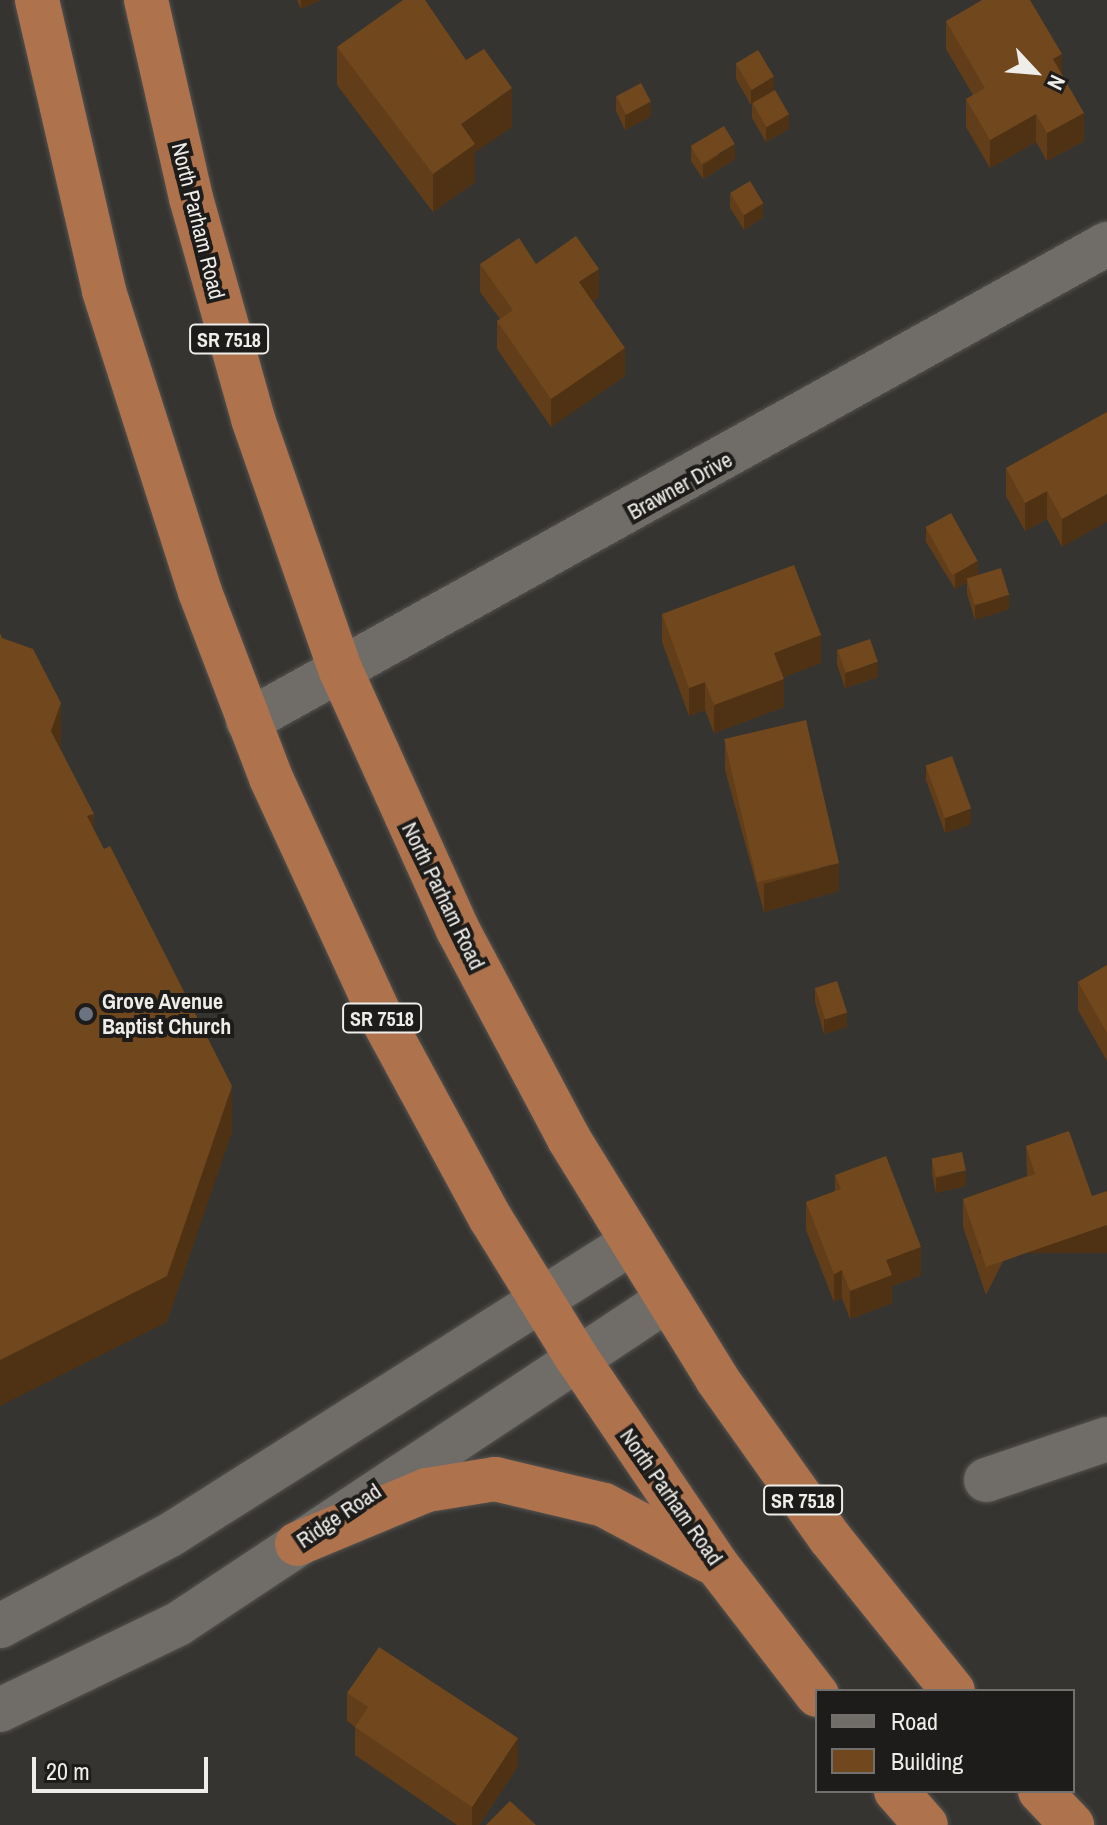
<!DOCTYPE html>
<style>
body{margin:0}
#map{position:relative;width:1107px;height:1825px;overflow:hidden;background:#363431;font-family:"Archivo Narrow",sans-serif}
div>[style]{position:absolute}
.roads{filter:drop-shadow(0 0 2px #54524f) drop-shadow(0 0 2px #54524f)}
.minor>*{height:44px;margin:-22px;padding:0 22px;transform-origin:22px;border-radius:22px;background:#706d69}
.tertiary>*{height:44px;margin:-22px;padding:0 22px;transform-origin:22px;border-radius:22px;background:#706d69}
.trunk>*{height:44px;margin:-22px;padding:0 22px;transform-origin:22px;border-radius:22px;background:#ae724c}
.wall>*{inset:0;background:#613d19}
.shaded-wall>*{inset:0;background:#4f3214;transform-origin:0 0}
.building>*{inset:0;background:#71471d;transform-origin:0 0}
.dots>*{width:22px;height:22px;translate:-50% -50%;box-sizing:border-box;border:4px solid #1d1c1a;border-radius:50%}
span{translate:-50% -50%;white-space:nowrap;text-align:center;line-height:1.15;-webkit-text-stroke:8px #1d1c1a;paint-order:stroke}
.shield-label span{padding:2px 6px;background:#1d1c1a;border:2px solid;border-radius:6px;-webkit-text-stroke-width:0}
.shield-label{font-size:20px;color:#eeedea;font-weight:700}
.street-label{font-size:22px;color:#eeedea}
.poi-label{font-size:22px;color:#eeedea;font-weight:700}
.left{translate:0 -50%;text-align:left}
.legend{position:absolute;left:815px;top:1689px;width:260px;height:104px;box-sizing:border-box;background:#1d1c1a;border:2px solid #71706d;margin:0;padding:10px 14px;list-style:none;font-size:24px;color:#eeedea}
.legend li{display:flex;align-items:center;gap:16px;height:40px}
.legend b{width:40px;border:2px solid #71706d}
.north{position:absolute;left:995px;top:32px;width:80px;height:80px;-webkit-text-stroke:6px #1d1c1a;paint-order:stroke;rotate:116deg;font-size:22px;font-weight:700;line-height:32px;text-align:center;color:#eeedea}
.north::after{content:'';display:block;margin:auto;width:28px;height:36px;background:#eeedea;clip-path:polygon(50% 0,100% 100%,50% 72%,0 100%)}
.scale{position:absolute;left:32px;top:1757px;width:176px;height:36px;box-sizing:border-box;border:4px solid #eeedea;border-top:0;padding-left:10px;font-size:24px;line-height:28px;white-space:nowrap;color:#eeedea;-webkit-text-stroke:6px #1d1c1a;paint-order:stroke}
</style>
<div id="map">
<div class="roads">
<div class="minor">
<div style="left:248px;top:721px;width:983px;rotate:-29.04deg"></div>
<div style="left:986px;top:1480px;width:128px;rotate:-18.7deg"></div>
</div>
<div class="tertiary">
<div style="left:0;top:1626px;width:193px;rotate:-28.2deg"></div>
<div style="left:170px;top:1535px;width:546px;rotate:-32.35deg"></div>
<div style="left:0;top:1710px;width:198px;rotate:-25.8deg"></div>
<div style="left:178px;top:1624px;width:587px;rotate:-33.53deg"></div>
</div>
<div class="trunk">
<div style="left:37px;top:0;width:299px;rotate:77deg"></div>
<div style="left:104px;top:291px;width:316px;rotate:72.3deg"></div>
<div style="left:200px;top:592px;width:199px;rotate:69.1deg"></div>
<div style="left:271px;top:778px;width:259px;rotate:65.3deg"></div>
<div style="left:379px;top:1013px;width:234px;rotate:61.5deg"></div>
<div style="left:491px;top:1219px;width:163px;rotate:58.3deg"></div>
<div style="left:577px;top:1358px;width:250px;rotate:55.9deg"></div>
<div style="left:717px;top:1565px;width:164px;rotate:52.4deg"></div>
<div style="left:146px;top:0;width:203px;rotate:77.2deg"></div>
<div style="left:191px;top:198px;width:230px;rotate:74.3deg"></div>
<div style="left:253px;top:419px;width:267px;rotate:70.8deg"></div>
<div style="left:341px;top:671px;width:284px;rotate:65.7deg"></div>
<div style="left:458px;top:930px;width:237px;rotate:62deg"></div>
<div style="left:569px;top:1139px;width:282px;rotate:58.3deg"></div>
<div style="left:717px;top:1379px;width:195px;rotate:54.6deg"></div>
<div style="left:830px;top:1538px;width:196px;rotate:51.2deg"></div>
<div style="left:297px;top:1544px;width:141px;rotate:-22.6deg"></div>
<div style="left:427px;top:1490px;width:69px;rotate:-9.2deg"></div>
<div style="left:495px;top:1479px;width:112px;rotate:13.4deg"></div>
<div style="left:604px;top:1505px;width:119px;rotate:28.1deg"></div>
<div style="left:896px;top:1791px;width:45px;rotate:48.6deg"></div>
<div style="left:1040px;top:1791px;width:47px;rotate:46.7deg"></div>
</div>
</div>
<div class="wall">
<div style="clip-path:polygon(297px 0,321px 0,301px 9px)"></div>
<div style="clip-path:polygon(946px 21px,1062px 74px,1084px 141px,1047px 161px,1036px 142px,990px 168px,966px 127px,966px 99px,973px 95px,946px 49px)"></div>
<div style="clip-path:polygon(337px 47px,466px 60px,512px 127px,475px 152px,475px 182px,433px 212px,337px 85px)"></div>
<div style="clip-path:polygon(736px 64px,774px 90px,789px 129px,766px 142px,752px 118px,752px 104px,751px 105px,736px 79px)"></div>
<div style="clip-path:polygon(616px 96px,651px 116px,625px 130px,616px 111px)"></div>
<div style="clip-path:polygon(691px 146px,735px 159px,703px 179px,691px 161px)"></div>
<div style="clip-path:polygon(730px 193px,763px 217px,744px 230px,730px 208px)"></div>
<div style="clip-path:polygon(480px 264px,536px 264px,599px 297px,593px 301px,625px 376px,551px 427px,497px 349px,497px 321px,500px 319px,480px 292px)"></div>
<div style="clip-path:polygon(1107px 412px,1062px 547px,1047px 519px,1025px 531px,1006px 496px,1006px 468px)"></div>
<div style="clip-path:polygon(926px 527px,978px 575px,1009px 609px,975px 620px,967px 594px,967px 582px,955px 589px,926px 542px)"></div>
<div style="clip-path:polygon(662px 614px,821px 663px,783px 677px,784px 707px,714px 733px,705px 710px,689px 716px,662px 642px)"></div>
<div style="clip-path:polygon(837px 649px,878px 677px,845px 688px,837px 664px)"></div>
<div style="clip-path:polygon(725px 742px,839px 891px,764px 912px,725px 770px)"></div>
<div style="clip-path:polygon(926px 765px,971px 824px,945px 833px,926px 780px)"></div>
<div style="clip-path:polygon(1107px 965px,1107px 1061px,1078px 1010px,1078px 982px)"></div>
<div style="clip-path:polygon(815px 987px,847px 1027px,824px 1034px,815px 1002px)"></div>
<div style="clip-path:polygon(1069px 1131px,986px 1295px,963px 1227px,963px 1199px,1027px 1176px,1026px 1146px)"></div>
<div style="clip-path:polygon(932px 1159px,966px 1186px,936px 1193px,932px 1174px)"></div>
<div style="clip-path:polygon(835px 1175px,921px 1275px,892px 1286px,892px 1303px,850px 1319px,842px 1298px,834px 1302px,806px 1230px,806px 1202px,835px 1191px)"></div>
<div style="clip-path:polygon(347px 1693px,518px 1766px,479px 1825px,457px 1825px,355px 1755px,355px 1727px,347px 1721px)"></div>
</div>
<div class="shaded-wall">
<div style="clip-path:polygon(301px 0,321px 0,301px 9px)"></div>
<div style="clip-path:polygon(1062px 54px,1062px 82px,1053px 59px)"></div>
<div style="clip-path:polygon(774px 77px,774px 92px,751px 105px,751px 90px)"></div>
<div style="clip-path:polygon(512px 88px,512px 127px,475px 152px,475px 182px,433px 212px,433px 174px,461px 124px)"></div>
<div style="clip-path:polygon(651px 102px,651px 116px,625px 130px,625px 115px)"></div>
<div style="clip-path:polygon(1084px 113px,1084px 141px,1047px 161px,1047px 133px)"></div>
<div style="clip-path:polygon(789px 114px,789px 129px,766px 142px,766px 127px)"></div>
<div style="clip-path:polygon(1036px 114px,1036px 142px,990px 168px,990px 140px)"></div>
<div style="clip-path:polygon(735px 144px,735px 159px,703px 179px,703px 165px)"></div>
<div style="clip-path:polygon(763px 203px,763px 217px,744px 230px,744px 215px)"></div>
<div style="clip-path:polygon(599px 269px,599px 297px,579px 310px,579px 282px)"></div>
<div style="clip-path:polygon(625px 348px,625px 376px,551px 427px,551px 399px)"></div>
<div style="clip-path:polygon(1047px 491px,1047px 519px,1025px 531px,1025px 503px)"></div>
<div style="clip-path:polygon(1107px 494px,1107px 522px,1062px 547px,1062px 519px)"></div>
<div style="clip-path:polygon(978px 561px,978px 575px,955px 589px,955px 574px)"></div>
<div style="clip-path:polygon(1009px 595px,1009px 609px,975px 620px,975px 605px)"></div>
<div style="clip-path:polygon(821px 635px,821px 663px,774px 681px,774px 653px)"></div>
<div style="clip-path:polygon(878px 662px,878px 677px,845px 688px,845px 673px)"></div>
<div style="clip-path:polygon(784px 679px,784px 707px,714px 733px,714px 705px)"></div>
<div style="clip-path:polygon(705px 682px,705px 710px,689px 716px,689px 688px)"></div>
<div style="clip-path:polygon(61px 703px,61px 749px,51px 731px)"></div>
<div style="clip-path:polygon(971px 809px,971px 824px,945px 833px,945px 818px)"></div>
<div style="clip-path:polygon(94px 814px,94px 860px,87px 816px)"></div>
<div style="clip-path:polygon(839px 863px,839px 891px,764px 912px,764px 884px)"></div>
<div style="clip-path:polygon(847px 1012px,847px 1027px,824px 1034px,824px 1019px)"></div>
<div style="clip-path:polygon(232px 1086px,232px 1132px,167px 1322px,0 1406px,0 1360px)"></div>
<div style="clip-path:polygon(966px 1171px,966px 1186px,936px 1193px,936px 1178px)"></div>
<div style="left:1107px;top:1225px;width:28px;height:128px;rotate:90deg"></div>
<div style="clip-path:polygon(921px 1247px,921px 1275px,892px 1286px,892px 1303px,850px 1319px,850px 1291px,886px 1260px)"></div>
<div style="clip-path:polygon(842px 1270px,842px 1298px,834px 1302px,834px 1274px)"></div>
<div style="clip-path:polygon(518px 1738px,518px 1766px,479px 1825px,472px 1825px,472px 1807px)"></div>
</div>
<div class="building">
<div style="clip-path:polygon(403px 0,425px 0,466px 60px,484px 49px,512px 88px,461px 124px,475px 144px,433px 174px,337px 47px)"></div>
<div style="clip-path:polygon(982px 0,1030px 0,1062px 54px,1053px 59px,1084px 113px,1047px 133px,1036px 114px,990px 140px,966px 99px,985px 88px,946px 21px)"></div>
<div style="left:758px;top:50px;width:31px;height:26px;rotate:59deg"></div>
<div style="left:641px;top:83px;width:21px;height:28px;rotate:62deg"></div>
<div style="left:775px;top:90px;width:28px;height:26px;rotate:60deg"></div>
<div style="left:724px;top:126px;width:21px;height:39px;rotate:59deg"></div>
<div style="left:750px;top:181px;width:26px;height:23px;rotate:59deg"></div>
<div style="clip-path:polygon(576px 236px,599px 269px,579px 282px,625px 348px,551px 399px,497px 321px,513px 310px,480px 264px,519px 238px,536px 264px)"></div>
<div style="clip-path:polygon(1107px 412px,1107px 494px,1062px 519px,1047px 491px,1025px 503px,1006px 468px)"></div>
<div style="left:951px;top:513px;width:55px;height:29px;rotate:61deg"></div>
<div style="clip-path:polygon(794px 565px,821px 635px,774px 653px,784px 679px,714px 705px,705px 682px,689px 688px,662px 614px)"></div>
<div style="left:1001px;top:568px;width:28px;height:36px;rotate:73deg"></div>
<div style="clip-path:polygon(0 633px,2px 638px,33px 649px,61px 703px,51px 731px,94px 814px,87px 816px,104px 849px,110px 846px,232px 1086px,167px 1276px,0 1360px)"></div>
<div style="left:870px;top:639px;width:24px;height:34px;rotate:71deg"></div>
<div style="left:806px;top:720px;width:147px;height:84px;rotate:77deg"></div>
<div style="left:952px;top:756px;width:56px;height:28px;rotate:70deg"></div>
<div style="clip-path:polygon(1107px 965px,1107px 1033px,1078px 982px)"></div>
<div style="left:837px;top:981px;width:33px;height:23px;rotate:72deg"></div>
<div style="clip-path:polygon(1069px 1131px,1092px 1196px,1107px 1191px,1107px 1225px,986px 1267px,963px 1199px,1035px 1174px,1026px 1146px)"></div>
<div style="left:962px;top:1152px;width:19px;height:31px;rotate:78deg"></div>
<div style="clip-path:polygon(886px 1156px,921px 1247px,886px 1260px,892px 1275px,850px 1291px,842px 1270px,834px 1274px,806px 1202px,841px 1189px,835px 1175px)"></div>
<div style="clip-path:polygon(379px 1647px,518px 1738px,472px 1807px,355px 1727px,368px 1707px,347px 1693px)"></div>
<div style="clip-path:polygon(510px 1801px,536px 1825px,486px 1825px)"></div>
</div>
<div class="dots">
<div style="left:86px;top:1014px;background:#6b7280"></div>
</div>
<div class="shield-label">
<span style="left:229px;top:339px">SR 7518</span>
<span style="left:382px;top:1018px">SR 7518</span>
<span style="left:803px;top:1500px">SR 7518</span>
</div>
<div class="street-label">
<span style="left:198px;top:221px;rotate:76deg">North Parham Road</span>
<span style="left:680px;top:486px;rotate:-29deg">Brawner Drive</span>
<span style="left:443px;top:896px;rotate:64deg">North Parham Road</span>
<span style="left:671px;top:1497px;rotate:55deg">North Parham Road</span>
<span style="left:339px;top:1516px;rotate:-34deg">Ridge Road</span>
</div>
<div class="poi-label">
<span class="left" style="left:102px;top:1014px">Grove Avenue<br>Baptist Church</span>
</div>
<ul class="legend">
<li><b style="height:10px;background:#706d69"></b>Road</li>
<li><b style="height:22px;background:#71471d"></b>Building</li>
</ul>
<div class="north">N</div>
<div class="scale">20 m</div>
</div>
